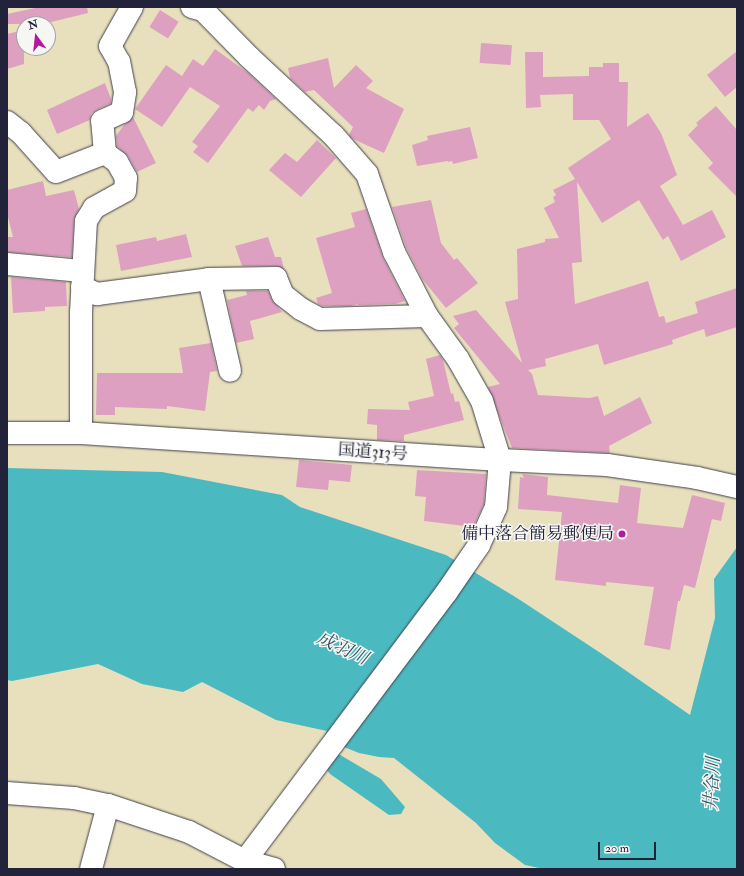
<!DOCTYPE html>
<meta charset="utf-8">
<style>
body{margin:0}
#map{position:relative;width:744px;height:876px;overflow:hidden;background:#e8e0bc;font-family:"IM FELL Double Pica","Noto Serif JP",serif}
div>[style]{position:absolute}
.water>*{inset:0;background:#4bbac0}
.building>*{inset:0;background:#dda0c1;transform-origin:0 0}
.roads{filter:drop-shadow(0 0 1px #403e4e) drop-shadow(0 0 1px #403e4e)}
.minor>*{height:22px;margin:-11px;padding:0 11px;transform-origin:11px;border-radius:11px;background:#fff}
.trunk>*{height:22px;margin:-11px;padding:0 11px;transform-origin:11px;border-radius:11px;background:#fff}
.dots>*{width:11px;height:11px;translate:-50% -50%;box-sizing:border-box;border:2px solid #f6f6f2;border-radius:50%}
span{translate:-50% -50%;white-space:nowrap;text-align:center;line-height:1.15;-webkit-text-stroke:3px #f6f6f2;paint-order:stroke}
.street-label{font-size:17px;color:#22223b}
.poi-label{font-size:17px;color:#22223b}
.right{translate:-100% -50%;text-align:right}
.water-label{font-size:18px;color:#30576a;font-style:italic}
.frame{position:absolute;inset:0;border:8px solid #22223b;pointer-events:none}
.north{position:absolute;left:16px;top:16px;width:40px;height:40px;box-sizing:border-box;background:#f6f6f2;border:1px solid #a1a1a9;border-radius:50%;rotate:345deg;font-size:11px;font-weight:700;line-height:16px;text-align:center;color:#22223b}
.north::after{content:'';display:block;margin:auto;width:14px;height:18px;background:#b5179e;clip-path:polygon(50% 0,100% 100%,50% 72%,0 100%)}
.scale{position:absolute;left:598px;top:842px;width:58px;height:18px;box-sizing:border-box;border:2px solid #22223b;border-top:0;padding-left:5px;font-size:12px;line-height:14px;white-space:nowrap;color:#22223b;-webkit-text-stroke:3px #f6f6f2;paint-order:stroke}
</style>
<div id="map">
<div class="water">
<div style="clip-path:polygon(7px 468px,162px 472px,282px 495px,300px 507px,446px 555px,517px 598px,602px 654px,690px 715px,715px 618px,714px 579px,737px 547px,737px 869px,544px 869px,525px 865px,495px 843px,476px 823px,394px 758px,379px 757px,359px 753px,329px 741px,325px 746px,381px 779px,405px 807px,401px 814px,389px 815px,330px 774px,315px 754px,327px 731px,276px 720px,202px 682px,183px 692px,142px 684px,98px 664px,12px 681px,7px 680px)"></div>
</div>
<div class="building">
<div style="clip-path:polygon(40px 7px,87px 7px,88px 13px,43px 24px,7px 24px,7px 14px)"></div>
<div style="left:160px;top:10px;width:22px;height:20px;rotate:32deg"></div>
<div style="clip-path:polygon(24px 30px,24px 64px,7px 69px,7px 34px)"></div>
<div style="left:481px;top:43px;width:31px;height:20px;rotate:4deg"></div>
<div style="clip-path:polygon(215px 49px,248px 73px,276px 99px,270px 101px,264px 110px,259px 105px,253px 112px,248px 108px,208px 163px,193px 152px,198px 146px,192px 142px,220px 106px,190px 87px,162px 127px,135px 109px,166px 65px,182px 76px,193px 59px,203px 66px)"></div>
<div style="clip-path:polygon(737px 51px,737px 87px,725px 97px,707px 75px)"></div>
<div style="clip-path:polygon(525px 52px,543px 52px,543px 77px,589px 76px,589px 67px,603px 67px,603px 63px,619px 63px,619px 82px,628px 82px,627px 127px,648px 113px,661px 133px,677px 175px,660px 186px,683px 225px,712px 210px,726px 237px,681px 261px,668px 236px,663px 240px,639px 200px,602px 223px,577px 182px,582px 262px,572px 263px,575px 304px,648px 281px,659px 317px,664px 316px,666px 323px,698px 313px,695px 302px,737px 288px,737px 327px,706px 337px,704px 329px,672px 340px,673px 344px,604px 365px,598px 344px,545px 359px,546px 366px,528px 370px,532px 374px,538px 395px,590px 398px,598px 396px,604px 416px,640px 397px,652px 423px,609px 446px,610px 453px,512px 448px,488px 387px,500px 384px,454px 328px,459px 324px,453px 316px,476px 310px,522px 363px,505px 302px,518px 299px,517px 249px,545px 242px,545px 239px,559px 238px,544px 208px,555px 202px,553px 197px,556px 195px,553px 190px,575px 179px,568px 168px,611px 139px,599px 120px,573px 120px,573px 94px,540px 95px,541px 107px,526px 108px)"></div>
<div style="clip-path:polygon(328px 58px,334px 88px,356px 65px,373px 81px,366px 88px,404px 109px,384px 153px,353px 139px,349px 135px,353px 127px,314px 90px,305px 92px,290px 78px,288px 68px)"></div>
<div style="clip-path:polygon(105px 83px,111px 99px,111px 103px,96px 110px,91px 114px,90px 120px,57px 134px,47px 110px)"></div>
<div style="clip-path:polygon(716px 106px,737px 130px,737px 197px,708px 168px,713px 163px,688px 135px,698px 125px,696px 123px)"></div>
<div style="clip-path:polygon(133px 117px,156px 163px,137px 172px,128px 156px,117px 146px,116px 136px,124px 125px)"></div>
<div style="clip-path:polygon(470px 127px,478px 158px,453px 164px,452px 161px,448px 162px,448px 161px,417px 166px,412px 145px,428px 140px,427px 136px)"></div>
<div style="clip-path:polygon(317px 140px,336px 158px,301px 197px,269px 170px,285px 153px,297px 162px)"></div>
<div style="clip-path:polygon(43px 181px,46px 196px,74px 190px,79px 209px,74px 220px,72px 257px,7px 252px,7px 237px,13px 237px,7px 213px,7px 190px)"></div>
<div style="clip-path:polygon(431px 200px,441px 243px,454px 260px,457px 258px,478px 283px,446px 308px,423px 280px,406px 247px,392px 207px)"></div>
<div style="clip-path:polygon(366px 209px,383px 258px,405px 301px,395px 304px,358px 305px,358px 304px,351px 306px,323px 306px,318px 304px,316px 298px,332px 293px,316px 238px,355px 227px,351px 213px)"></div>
<div style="clip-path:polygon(186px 234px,192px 257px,121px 271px,116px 245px,156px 237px,157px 241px)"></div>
<div style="clip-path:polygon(268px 237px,275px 257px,281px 257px,284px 269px,276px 266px,242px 266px,235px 246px)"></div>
<div style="clip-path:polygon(11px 277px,66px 282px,67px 306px,45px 307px,45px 311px,13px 313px)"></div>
<div style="clip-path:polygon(246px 291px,268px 291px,272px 300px,282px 312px,250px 321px,254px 339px,236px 343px,227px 300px,247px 295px)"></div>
<div style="clip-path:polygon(211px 343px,217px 371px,210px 372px,205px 411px,167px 406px,167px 409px,115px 407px,115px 415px,96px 415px,97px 373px,183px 373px,179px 348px)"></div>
<div style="clip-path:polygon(440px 355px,443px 360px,451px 394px,453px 393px,455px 402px,459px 401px,464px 420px,404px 435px,404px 441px,377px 440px,377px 425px,367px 424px,368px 409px,410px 410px,408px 402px,434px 396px,426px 359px)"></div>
<div style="clip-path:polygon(299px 460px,352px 465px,350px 482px,329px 480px,328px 490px,296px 487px)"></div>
<div style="clip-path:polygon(417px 470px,486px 474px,484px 504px,473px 527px,424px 521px,426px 497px,415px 496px)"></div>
<div style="clip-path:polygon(522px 474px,548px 477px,547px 495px,618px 503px,620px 485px,641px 488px,637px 523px,683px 528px,692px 495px,725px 503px,721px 521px,712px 519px,695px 588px,684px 585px,680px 601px,678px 601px,670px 650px,644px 645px,654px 587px,606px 582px,606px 586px,555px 580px,562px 512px,518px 509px,520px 477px,524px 478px)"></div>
</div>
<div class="roads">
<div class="minor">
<div style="left:192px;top:7px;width:11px;rotate:15deg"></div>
<div style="left:203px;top:10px;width:66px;rotate:45.6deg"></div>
<div style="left:249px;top:57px;width:116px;rotate:42.9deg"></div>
<div style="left:334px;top:136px;width:50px;rotate:49deg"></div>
<div style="left:367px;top:174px;width:83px;rotate:70.9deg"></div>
<div style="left:394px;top:252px;width:72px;rotate:62.7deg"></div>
<div style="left:427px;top:316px;width:53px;rotate:54.2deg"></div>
<div style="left:458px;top:359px;width:48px;rotate:60.3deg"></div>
<div style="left:482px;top:401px;width:62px;rotate:73deg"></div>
<div style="left:500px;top:460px;width:47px;rotate:94.9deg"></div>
<div style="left:496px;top:507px;width:42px;rotate:114.1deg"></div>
<div style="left:479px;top:545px;width:58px;rotate:124.5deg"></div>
<div style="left:446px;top:593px;width:335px;rotate:126.9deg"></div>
<div style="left:7px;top:122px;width:18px;rotate:38deg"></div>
<div style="left:21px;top:133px;width:52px;rotate:48.1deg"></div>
<div style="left:56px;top:172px;width:53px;rotate:-21.2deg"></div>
<div style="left:105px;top:153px;width:32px;rotate:-95deg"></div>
<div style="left:102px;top:121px;width:22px;rotate:-24deg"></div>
<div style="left:122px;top:112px;width:20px;rotate:-81deg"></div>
<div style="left:125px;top:92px;width:31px;rotate:-101deg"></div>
<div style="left:119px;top:62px;width:18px;rotate:-119deg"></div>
<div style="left:110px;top:46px;width:45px;rotate:-60.6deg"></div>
<div style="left:7px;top:264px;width:75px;rotate:5.3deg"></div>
<div style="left:209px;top:279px;width:94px;rotate:77.1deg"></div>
<div style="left:82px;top:287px;width:17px;rotate:25deg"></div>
<div style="left:97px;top:294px;width:113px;rotate:-7.6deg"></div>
<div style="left:209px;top:279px;width:67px;rotate:-0.9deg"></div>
<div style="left:276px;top:278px;width:18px;rotate:68deg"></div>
<div style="left:283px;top:295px;width:23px;rotate:38deg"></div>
<div style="left:301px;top:309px;width:21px;rotate:28deg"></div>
<div style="left:320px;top:319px;width:107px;rotate:-1.6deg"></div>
<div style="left:81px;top:433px;width:120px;rotate:-90deg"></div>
<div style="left:81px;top:313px;width:92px;rotate:-86.9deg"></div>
<div style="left:86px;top:221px;width:15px;rotate:-58deg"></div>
<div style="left:94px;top:208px;width:35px;rotate:-29deg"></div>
<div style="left:125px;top:191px;width:13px;rotate:-86deg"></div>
<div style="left:126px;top:178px;width:18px;rotate:-119deg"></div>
<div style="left:117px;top:162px;width:15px;rotate:-143deg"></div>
<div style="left:7px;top:793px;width:67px;rotate:4.3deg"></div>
<div style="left:74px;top:798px;width:35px;rotate:12deg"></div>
<div style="left:108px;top:805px;width:85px;rotate:18.4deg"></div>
<div style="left:189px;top:832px;width:63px;rotate:27.4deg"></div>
<div style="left:245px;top:861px;width:30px;rotate:15deg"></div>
<div style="left:91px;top:869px;width:66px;rotate:-75.1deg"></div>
</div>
<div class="trunk">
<div style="left:7px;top:433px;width:74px"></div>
<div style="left:81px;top:433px;width:420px;rotate:3.7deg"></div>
<div style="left:500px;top:460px;width:107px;rotate:2.7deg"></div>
<div style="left:607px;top:465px;width:91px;rotate:8.2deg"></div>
<div style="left:697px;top:478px;width:41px;rotate:12.7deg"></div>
</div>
</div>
<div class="dots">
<div style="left:622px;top:534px;background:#b5179e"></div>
</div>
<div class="street-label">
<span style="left:373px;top:452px;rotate:4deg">国道313号</span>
</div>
<div class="poi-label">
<span class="right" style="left:614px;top:534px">備中落合簡易郵便局</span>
</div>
<div class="water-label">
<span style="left:342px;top:649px;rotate:25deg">成羽川</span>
<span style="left:713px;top:784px;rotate:-87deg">井谷川</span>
</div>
<div class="frame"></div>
<div class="north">N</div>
<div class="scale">20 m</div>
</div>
